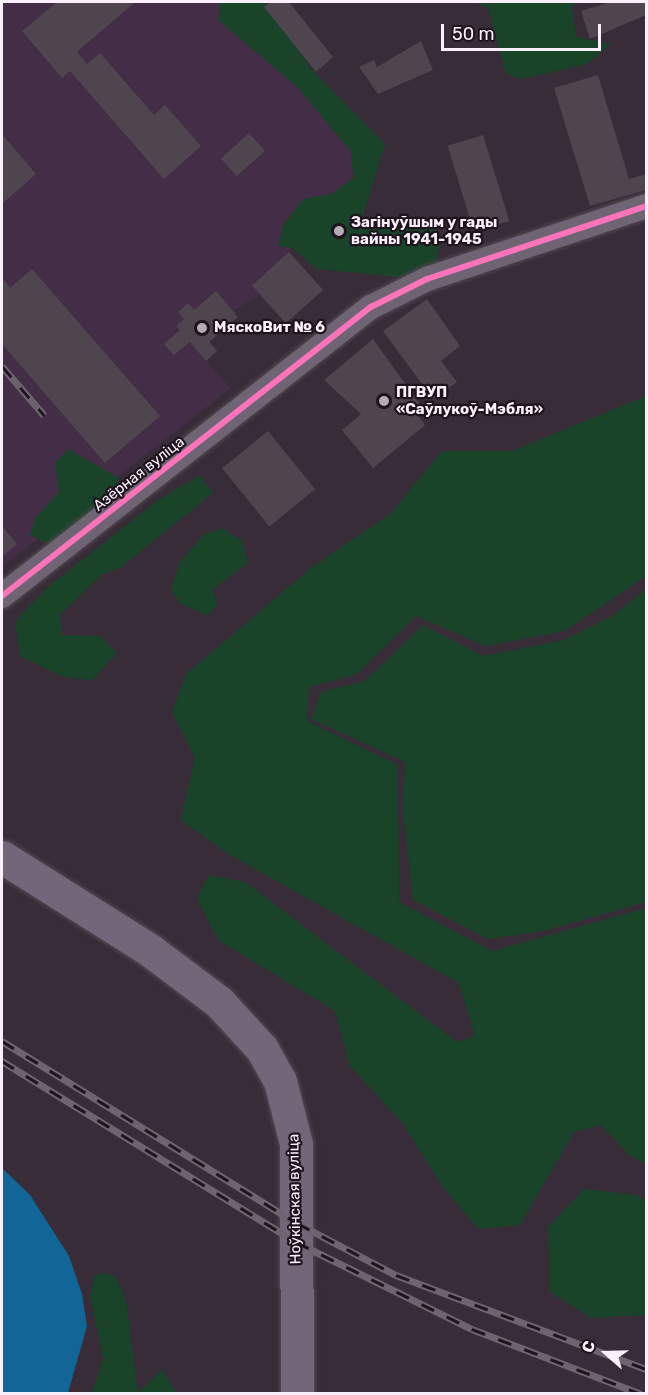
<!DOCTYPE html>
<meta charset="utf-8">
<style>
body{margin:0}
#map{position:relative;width:648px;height:1395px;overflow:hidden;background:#372c37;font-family:Rubik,sans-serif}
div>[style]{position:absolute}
.built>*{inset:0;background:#442d46}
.green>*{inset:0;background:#19442a}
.water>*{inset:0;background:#126697}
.building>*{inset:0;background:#4e454e;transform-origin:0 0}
.roads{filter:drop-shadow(0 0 2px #524852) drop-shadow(0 0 2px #524852)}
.street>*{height:24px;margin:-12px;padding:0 12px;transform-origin:12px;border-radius:12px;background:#6e6474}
.secondary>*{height:33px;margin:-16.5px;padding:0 16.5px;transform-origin:16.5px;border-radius:16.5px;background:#726678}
.rail>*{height:7px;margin-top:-3.5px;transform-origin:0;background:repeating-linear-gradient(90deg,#1d141d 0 14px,#6e6470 0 28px);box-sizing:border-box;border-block:2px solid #6e6470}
.cycleway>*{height:6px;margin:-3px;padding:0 3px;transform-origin:3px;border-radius:3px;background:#fb73b8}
.dots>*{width:16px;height:16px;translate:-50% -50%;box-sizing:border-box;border:3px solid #1d141d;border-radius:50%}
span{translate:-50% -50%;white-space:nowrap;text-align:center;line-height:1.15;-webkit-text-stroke:4.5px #1d141d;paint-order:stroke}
.poi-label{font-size:15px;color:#fceffc;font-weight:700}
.left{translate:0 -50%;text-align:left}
.street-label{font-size:15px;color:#fceffc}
.frame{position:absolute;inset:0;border:3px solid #fceffc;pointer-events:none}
.north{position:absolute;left:576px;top:1323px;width:60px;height:60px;-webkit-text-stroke:4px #1d141d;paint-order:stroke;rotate:290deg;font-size:16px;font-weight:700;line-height:24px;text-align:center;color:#fceffc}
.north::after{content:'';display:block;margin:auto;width:21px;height:27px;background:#fceffc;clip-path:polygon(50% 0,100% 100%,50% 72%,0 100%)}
.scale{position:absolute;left:441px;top:24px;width:160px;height:27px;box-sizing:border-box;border:3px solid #fceffc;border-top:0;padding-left:8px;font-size:18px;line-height:21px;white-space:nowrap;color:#fceffc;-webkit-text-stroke:4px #1d141d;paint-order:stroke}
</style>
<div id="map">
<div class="built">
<div style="clip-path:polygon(2px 2px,251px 2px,366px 167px,289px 252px,323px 290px,285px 323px,260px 295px,234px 310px,238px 317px,210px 341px,217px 351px,206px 361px,231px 388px,2px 567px)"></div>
</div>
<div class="green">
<div style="clip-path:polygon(220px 2px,265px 2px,310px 68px,385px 144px,362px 219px,384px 228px,402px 221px,431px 224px,441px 238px,436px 262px,398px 277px,317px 269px,292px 248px,278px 246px,283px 225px,303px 199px,331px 194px,353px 178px,351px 152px,298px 88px,218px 20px)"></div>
<div style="clip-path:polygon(474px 2px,579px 2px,572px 7px,576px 37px,611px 44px,587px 64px,521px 79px,506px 74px,488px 8px)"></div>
<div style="clip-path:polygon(646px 396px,646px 576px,565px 631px,486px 646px,416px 616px,357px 674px,309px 687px,307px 721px,398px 765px,399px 902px,492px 951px,646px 908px,646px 1164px,629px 1155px,601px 1125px,574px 1132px,520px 1225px,478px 1229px,442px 1186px,403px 1124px,350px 1066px,335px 1011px,218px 940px,197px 899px,209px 875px,245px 882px,457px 1042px,475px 1036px,459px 983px,230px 855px,181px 820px,195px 758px,172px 712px,186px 674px,311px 568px,391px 513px,442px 451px,512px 451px)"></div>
<div style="clip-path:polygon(68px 449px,119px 478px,114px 492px,50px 545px,30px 535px,35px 518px,59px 492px,55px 463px)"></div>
<div style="clip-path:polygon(200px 475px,213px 493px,120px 568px,102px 574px,60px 615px,62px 635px,100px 636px,117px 653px,92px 680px,63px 677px,20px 656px,15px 621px,49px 586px,158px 500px)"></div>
<div style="clip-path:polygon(222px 528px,242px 541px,248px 563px,212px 590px,218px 605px,207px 615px,180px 604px,171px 589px,180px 562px,203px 535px)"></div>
<div style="clip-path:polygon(646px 589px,646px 902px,544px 931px,488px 939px,413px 900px,403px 811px,405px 762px,311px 719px,321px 692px,365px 681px,423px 625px,483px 656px,564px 640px,614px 615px)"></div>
<div style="clip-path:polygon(584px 1189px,637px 1195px,646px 1201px,646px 1315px,591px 1318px,550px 1292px,548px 1227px)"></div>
<div style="clip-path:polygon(101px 1273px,115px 1276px,126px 1300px,138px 1393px,162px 1370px,177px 1393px,92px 1393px,103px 1359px,90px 1295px,95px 1276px)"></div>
</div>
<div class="water">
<div style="clip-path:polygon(2px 1168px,30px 1195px,69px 1256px,82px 1294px,87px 1326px,68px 1393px,2px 1393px)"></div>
</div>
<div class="building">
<div style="clip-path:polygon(57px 2px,135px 2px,77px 52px,87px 64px,100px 53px,154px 115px,165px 105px,201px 146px,164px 179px,70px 71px,62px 78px,22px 31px)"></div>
<div style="clip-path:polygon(270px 2px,289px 2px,333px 57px,316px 72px,264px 7px)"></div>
<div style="clip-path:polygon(610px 2px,646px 2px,646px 15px,590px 39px,581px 11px)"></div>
<div style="clip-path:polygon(421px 41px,433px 70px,378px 94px,359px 67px,374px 60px,377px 67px)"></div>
<div style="clip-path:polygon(598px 75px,629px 179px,646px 174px,646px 190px,590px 206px,554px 88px)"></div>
<div style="left:249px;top:133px;width:24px;height:38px;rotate:48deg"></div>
<div style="clip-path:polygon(2px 134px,36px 174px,2px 204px)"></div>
<div style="left:483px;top:135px;width:90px;height:37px;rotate:73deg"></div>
<div style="left:289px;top:252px;width:51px;height:50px;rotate:48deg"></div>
<div style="clip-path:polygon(32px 269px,160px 416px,105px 463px,2px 344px,2px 277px,10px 288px)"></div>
<div style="clip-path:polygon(216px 291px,238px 317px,209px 342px,217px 351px,206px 361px,190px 342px,174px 355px,164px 344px,180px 330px,176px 326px,184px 319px,178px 312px,188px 303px,194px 310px)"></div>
<div style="clip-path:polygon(427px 299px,460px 346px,441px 361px,457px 382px,433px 399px,383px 331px)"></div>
<div style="clip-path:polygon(373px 339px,422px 407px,416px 413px,425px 425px,373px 468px,342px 430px,361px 414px,324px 380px)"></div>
<div style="left:268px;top:431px;width:75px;height:59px;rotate:51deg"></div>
<div style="clip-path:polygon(2px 526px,17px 544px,2px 557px)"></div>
</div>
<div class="roads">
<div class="street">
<div style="left:2px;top:596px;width:469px;rotate:-38.1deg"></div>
<div style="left:371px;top:307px;width:63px;rotate:-26.6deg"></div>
<div style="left:427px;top:279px;width:231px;rotate:-18.4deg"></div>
</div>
<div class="secondary">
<div style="left:2px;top:857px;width:176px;rotate:32.2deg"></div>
<div style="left:151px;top:951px;width:85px;rotate:36.9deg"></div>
<div style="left:219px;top:1002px;width:64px;rotate:47.5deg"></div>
<div style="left:262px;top:1049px;width:37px;rotate:61deg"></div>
<div style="left:280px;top:1081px;width:65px;rotate:75.7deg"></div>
<div style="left:296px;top:1144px;width:250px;rotate:89.8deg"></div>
</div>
</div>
<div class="rail">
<div style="left:2px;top:366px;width:65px;rotate:49.4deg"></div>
<div style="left:2px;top:1041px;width:347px;rotate:31.7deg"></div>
<div style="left:297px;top:1223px;width:112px;rotate:27.7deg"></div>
<div style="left:396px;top:1275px;width:267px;rotate:20.6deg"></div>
<div style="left:2px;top:1061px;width:345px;rotate:31.6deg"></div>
<div style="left:296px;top:1242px;width:196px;rotate:26.3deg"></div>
<div style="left:472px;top:1329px;width:181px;rotate:21deg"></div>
</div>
<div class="cycleway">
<div style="left:2px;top:596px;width:469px;rotate:-38.1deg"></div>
<div style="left:371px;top:307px;width:63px;rotate:-26.6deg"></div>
<div style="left:427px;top:279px;width:231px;rotate:-18.4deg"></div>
</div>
<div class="dots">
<div style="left:339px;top:231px;background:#b7abb7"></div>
<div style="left:202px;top:328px;background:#b7abb7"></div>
<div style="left:384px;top:401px;background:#b7abb7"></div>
</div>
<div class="poi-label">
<span class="left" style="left:351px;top:231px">Загінуўшым у гады<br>вайны 1941-1945</span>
<span class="left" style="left:214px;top:328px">МяскоВит № 6</span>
<span class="left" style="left:396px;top:401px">ПГВУП<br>«Саўлукоў-Мэбля»</span>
</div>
<div class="street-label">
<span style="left:139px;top:474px;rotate:-38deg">Азёрная вуліца</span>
<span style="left:295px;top:1199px;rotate:-91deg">Ноўкінская вуліца</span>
</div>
<div class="frame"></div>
<div class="north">С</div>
<div class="scale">50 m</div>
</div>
